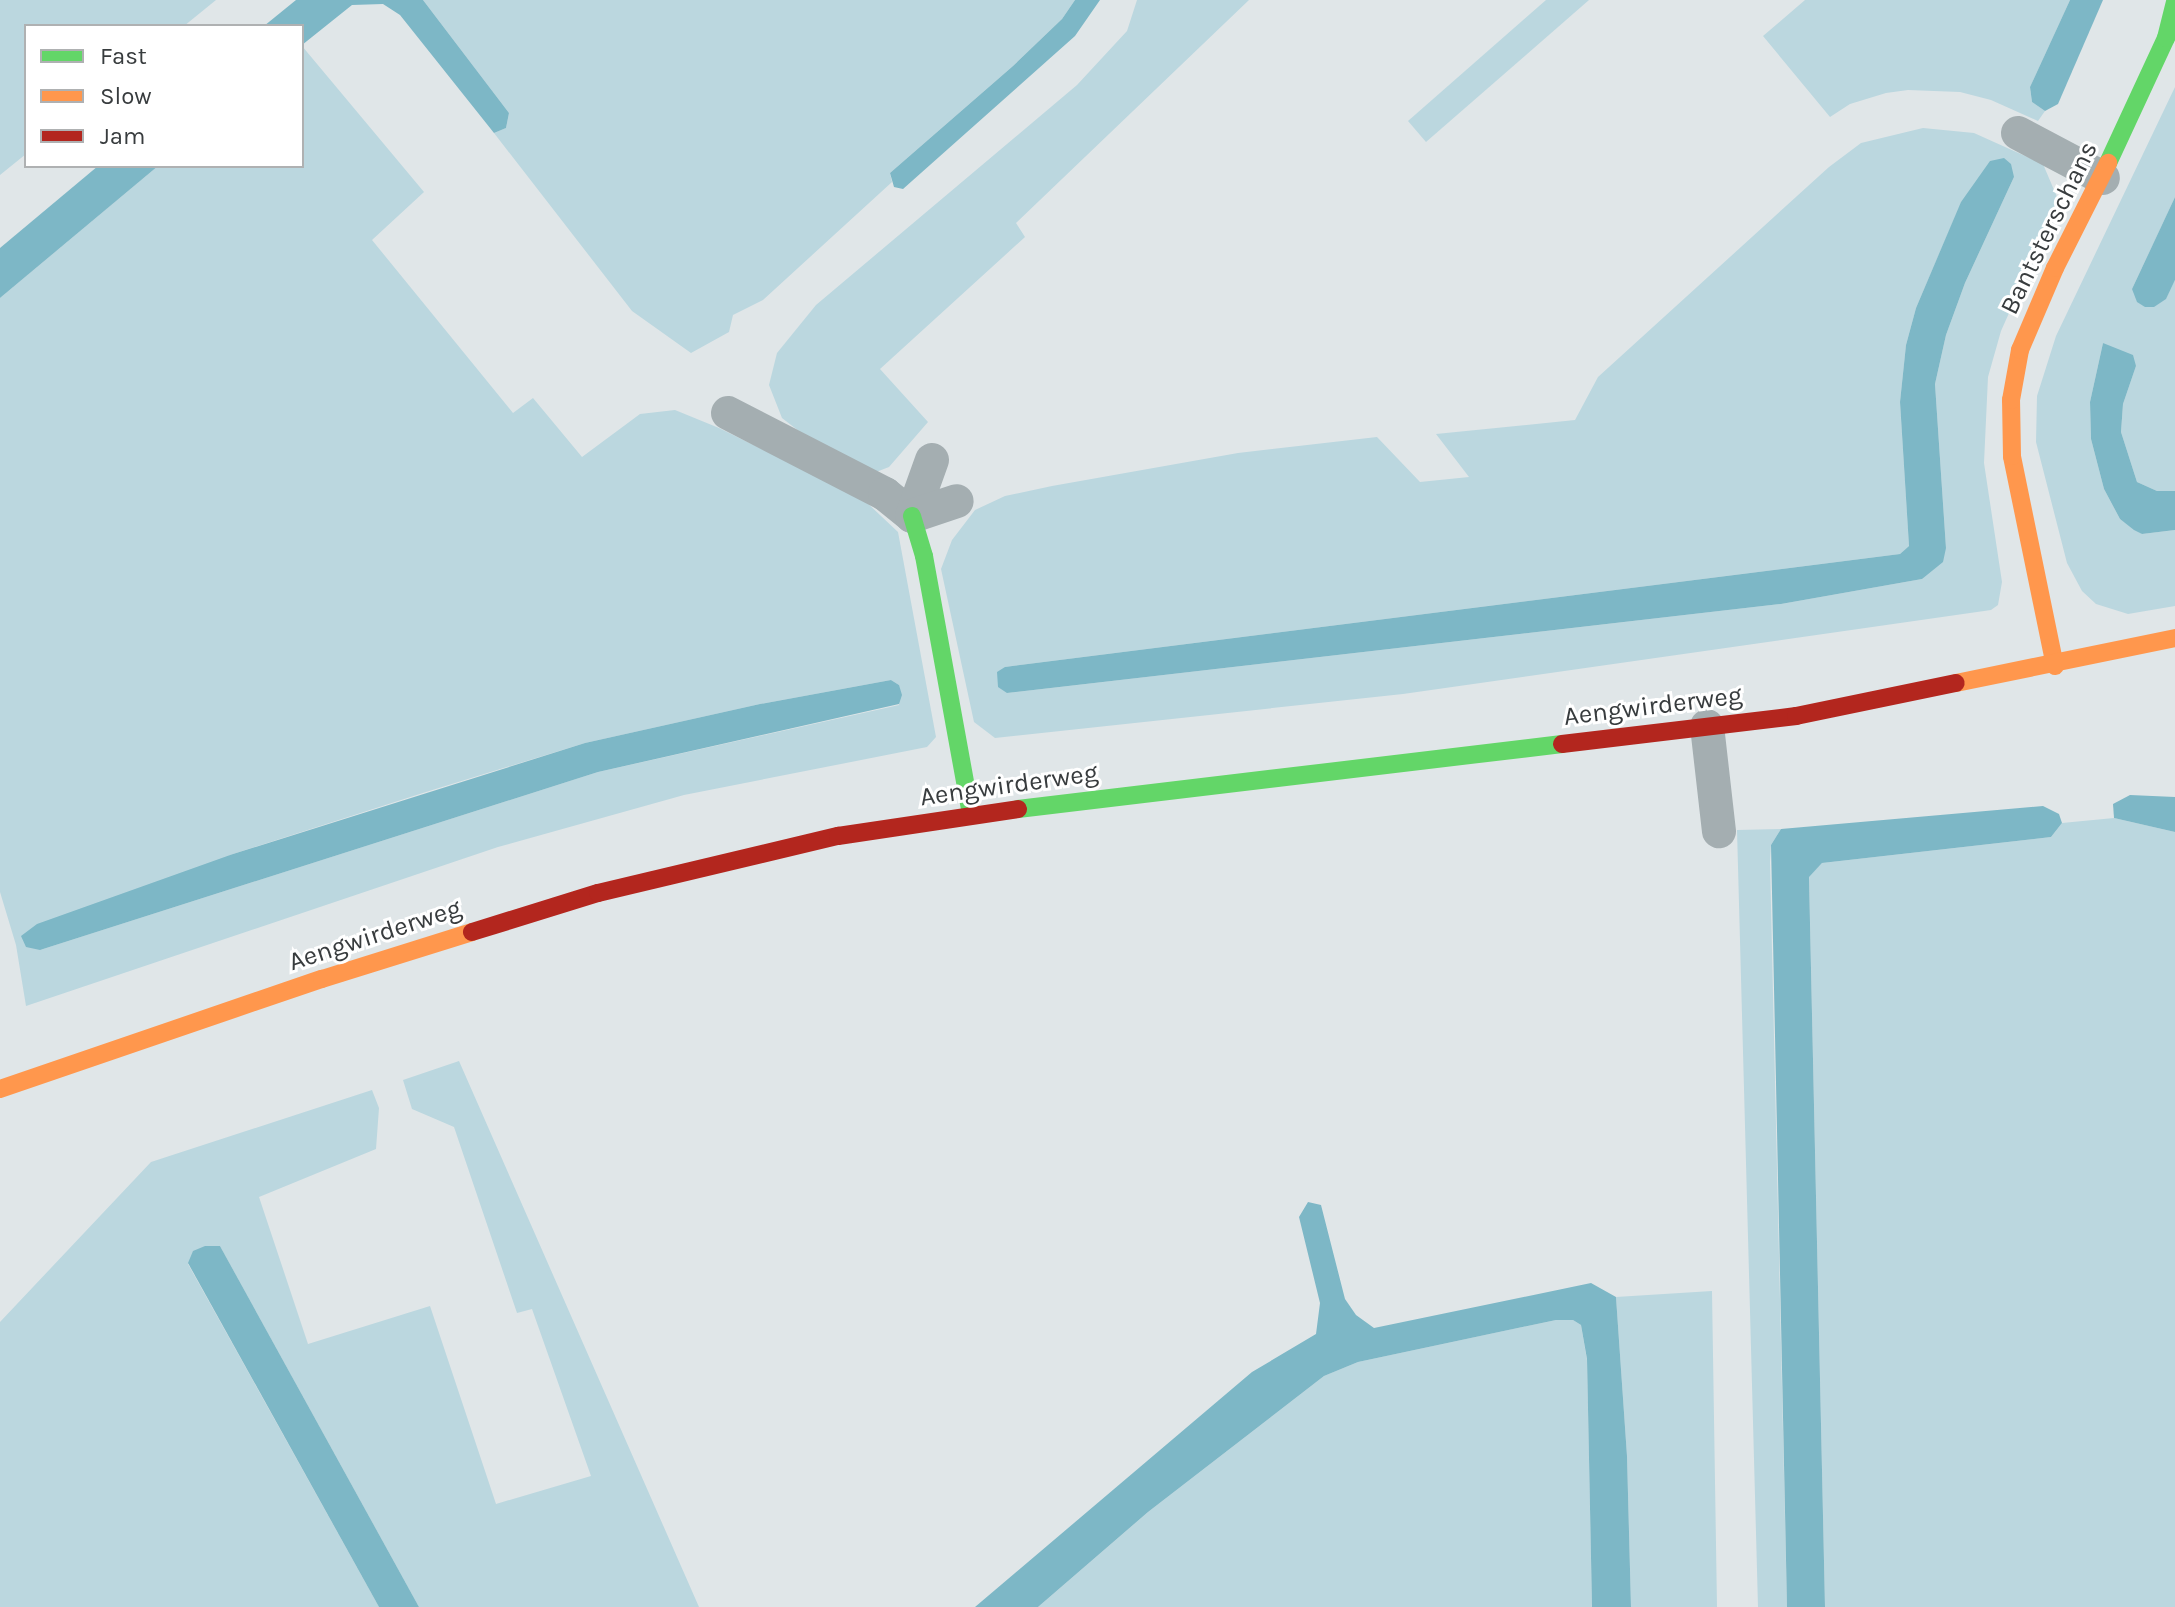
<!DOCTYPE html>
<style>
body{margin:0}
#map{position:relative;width:2175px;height:1607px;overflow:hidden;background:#e0e6e8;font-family:Karla,sans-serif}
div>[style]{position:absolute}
.green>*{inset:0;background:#bbd7df}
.water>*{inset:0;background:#7db7c6}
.lane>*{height:34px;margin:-17px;padding:0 17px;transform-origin:17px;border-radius:17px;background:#a4aeb1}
.fast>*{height:18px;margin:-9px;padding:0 9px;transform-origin:9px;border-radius:9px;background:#63d668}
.slow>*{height:18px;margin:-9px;padding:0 9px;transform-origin:9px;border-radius:9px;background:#ff974d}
.jam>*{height:18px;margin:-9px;padding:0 9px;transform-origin:9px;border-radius:9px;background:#b3261e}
span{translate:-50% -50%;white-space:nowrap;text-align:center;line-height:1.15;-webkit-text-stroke:6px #fff;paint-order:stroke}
.street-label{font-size:26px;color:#383c3e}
.legend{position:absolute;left:24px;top:24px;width:280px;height:144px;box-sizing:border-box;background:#fff;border:2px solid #afb1b2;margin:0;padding:10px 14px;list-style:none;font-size:24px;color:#383c3e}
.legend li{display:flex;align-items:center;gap:16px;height:40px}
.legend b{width:40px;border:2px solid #afb1b2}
</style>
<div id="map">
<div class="green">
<div style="clip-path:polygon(0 0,216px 0,184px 26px,26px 26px,26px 154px,0 175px)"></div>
<div style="clip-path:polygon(423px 0,1075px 0,1062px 19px,1013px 66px,890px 173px,892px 182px,763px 300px,733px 315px,729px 332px,691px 353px,632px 311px,494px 133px,506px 128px,509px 113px)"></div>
<div style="clip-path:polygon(1137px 0,1249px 0,1016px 223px,1025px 237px,880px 369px,928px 422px,889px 467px,871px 474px,813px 442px,782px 418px,769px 385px,777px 353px,816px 305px,1077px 85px,1127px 31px)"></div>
<div style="clip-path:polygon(1546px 0,1589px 0,1426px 142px,1408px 121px)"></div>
<div style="clip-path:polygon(1805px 0,2070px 0,2030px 87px,2032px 102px,2045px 111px,2038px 121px,1991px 100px,1960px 92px,1908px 90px,1886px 93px,1850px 104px,1830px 117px,1763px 36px)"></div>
<div style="clip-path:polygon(evenodd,302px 46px,424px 192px,372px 240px,513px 413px,533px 398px,582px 457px,640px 414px,675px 410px,719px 428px,863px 499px,898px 532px,936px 737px,927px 747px,684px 795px,498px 847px,26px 1006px,16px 945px,0 892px,0 298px,158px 166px,302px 166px,302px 46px,891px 680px,899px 685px,899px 705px,598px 772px,40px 950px,233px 854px,426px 792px,585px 743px,760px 704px,891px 680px)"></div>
<div style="clip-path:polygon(2175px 87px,2175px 197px,2132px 289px,2166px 298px,2175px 280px,2175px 491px,2157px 491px,2137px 482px,2121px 432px,2123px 404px,2136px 366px,2103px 343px,2090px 402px,2091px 439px,2104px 489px,2120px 519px,2142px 534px,2175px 530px,2175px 606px,2128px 614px,2096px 604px,2082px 591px,2067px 563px,2036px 442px,2037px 396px,2056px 336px)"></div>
<div style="clip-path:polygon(evenodd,1923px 128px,1974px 133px,2043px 164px,2057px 197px,2055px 210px,2001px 331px,1988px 377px,1984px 463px,2002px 582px,1998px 605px,1991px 610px,1403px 694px,995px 738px,974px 722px,941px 569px,952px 540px,975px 510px,1005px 496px,1052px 486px,1238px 453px,1377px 437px,1420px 482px,1469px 477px,1436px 434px,1575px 420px,1598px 377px,1829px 167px,1861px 143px,1923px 128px,2014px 177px,1965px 283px,1946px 335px,1935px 384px,1946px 548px,1922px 579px,1781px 604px,1007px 693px,1005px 667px,1900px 554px,1909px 546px,1900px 402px,1906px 345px,1916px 308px,1962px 201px,2014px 177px)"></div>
<div style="clip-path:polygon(2114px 818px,2175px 832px,2175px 1607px,1825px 1607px,1809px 876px,1822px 863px,2051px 837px,2062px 823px)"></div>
<div style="clip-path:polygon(1781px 829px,1771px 845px,1770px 862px,1787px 1607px,1758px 1607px,1737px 830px)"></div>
<div style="clip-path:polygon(459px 1061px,699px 1607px,419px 1607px,220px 1246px,188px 1264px,379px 1607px,0 1607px,0 1322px,151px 1162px,372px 1090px,379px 1108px,376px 1149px,259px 1197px,308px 1344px,430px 1306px,496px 1504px,591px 1476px,532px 1309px,517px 1313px,454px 1127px,412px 1109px,403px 1080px)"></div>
<div style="clip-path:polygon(1712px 1291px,1717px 1607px,1631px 1607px,1627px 1456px,1616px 1297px)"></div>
<div style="clip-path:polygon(1556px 1320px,1573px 1320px,1581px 1325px,1587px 1360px,1592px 1607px,1038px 1607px,1148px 1512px,1324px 1376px,1358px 1362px)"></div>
</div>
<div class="water">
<div style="clip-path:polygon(296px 0,423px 0,509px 113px,506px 128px,494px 133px,400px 15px,383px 4px,352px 5px,302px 45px,302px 26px,264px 26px)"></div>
<div style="clip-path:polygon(1075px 0,1100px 0,1075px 36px,903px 189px,894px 187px,890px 173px,1013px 66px,1062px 19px)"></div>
<div style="clip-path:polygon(2070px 0,2103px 0,2058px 104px,2045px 111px,2032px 102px,2030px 87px)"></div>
<div style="clip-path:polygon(2004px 158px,2011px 164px,2014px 177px,1965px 283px,1946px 335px,1935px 384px,1946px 548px,1943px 562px,1922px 579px,1781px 604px,1007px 693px,998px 687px,997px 672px,1005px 667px,1900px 554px,1909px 546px,1900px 402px,1906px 345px,1916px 308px,1961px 202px,1990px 161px)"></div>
<div style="clip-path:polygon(98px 166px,158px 166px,0 298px,0 248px)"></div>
<div style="clip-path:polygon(2175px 197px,2175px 280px,2166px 299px,2154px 307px,2145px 307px,2137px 302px,2132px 289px)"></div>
<div style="clip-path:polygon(2103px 343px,2133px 355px,2136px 366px,2123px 404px,2121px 432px,2137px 482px,2157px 491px,2175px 491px,2175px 530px,2142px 534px,2134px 530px,2120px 519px,2104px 489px,2091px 439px,2090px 402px)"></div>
<div style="clip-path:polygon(891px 680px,899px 685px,902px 695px,899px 704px,598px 772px,40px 950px,26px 947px,21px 936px,37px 924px,233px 854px,585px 743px,760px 704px)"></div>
<div style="clip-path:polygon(2130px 795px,2175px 797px,2175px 832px,2114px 818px,2113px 804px)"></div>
<div style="clip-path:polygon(2043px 806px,2059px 814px,2062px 823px,2051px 837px,1822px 863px,1809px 877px,1825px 1607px,1787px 1607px,1771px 845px,1781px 829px)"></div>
<div style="clip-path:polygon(1308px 1202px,1321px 1205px,1345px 1299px,1356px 1315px,1374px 1328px,1591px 1283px,1616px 1297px,1627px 1456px,1631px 1607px,1592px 1607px,1587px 1359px,1581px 1325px,1573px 1320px,1556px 1320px,1358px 1362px,1324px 1376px,1148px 1512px,1038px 1607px,975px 1607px,1252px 1372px,1316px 1334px,1320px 1303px,1299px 1217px)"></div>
<div style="clip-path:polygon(205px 1246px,220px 1246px,419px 1607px,379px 1607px,188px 1263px,193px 1251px)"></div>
</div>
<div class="lane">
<div style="left:2018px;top:133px;width:96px;rotate:27.9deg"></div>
<div style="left:728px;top:413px;width:177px;rotate:27.3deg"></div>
<div style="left:885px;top:494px;width:35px;rotate:39deg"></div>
<div style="left:932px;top:460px;width:59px;rotate:109.7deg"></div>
<div style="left:912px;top:516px;width:47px;rotate:-18.4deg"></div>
<div style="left:1707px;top:726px;width:106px;rotate:83.5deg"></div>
</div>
<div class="fast">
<div style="left:2108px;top:163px;width:138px;rotate:-65.1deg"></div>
<div style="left:2166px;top:38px;width:37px;rotate:-76deg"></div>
<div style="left:912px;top:516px;width:42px;rotate:73.3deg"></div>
<div style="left:924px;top:556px;width:263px;rotate:79.7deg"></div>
<div style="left:1018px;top:809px;width:548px;rotate:-6.81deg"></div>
</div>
<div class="slow">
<div style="left:2055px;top:666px;width:214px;rotate:-101.6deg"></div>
<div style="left:2012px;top:456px;width:56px;rotate:-91deg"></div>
<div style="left:2011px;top:400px;width:51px;rotate:-79.8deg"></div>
<div style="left:2020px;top:350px;width:89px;rotate:-66.9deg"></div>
<div style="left:2055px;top:268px;width:118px;rotate:-63.2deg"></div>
<div style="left:1956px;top:683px;width:224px;rotate:-11.6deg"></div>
<div style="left:0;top:1089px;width:340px;rotate:-18.9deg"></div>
<div style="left:322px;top:979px;width:157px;rotate:-17.4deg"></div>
</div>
<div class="jam">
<div style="left:1562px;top:744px;width:236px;rotate:-6.8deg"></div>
<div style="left:1796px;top:716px;width:163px;rotate:-11.7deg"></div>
<div style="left:472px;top:932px;width:132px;rotate:-17.2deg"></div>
<div style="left:598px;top:893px;width:247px;rotate:-13.4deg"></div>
<div style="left:838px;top:836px;width:182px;rotate:-8.5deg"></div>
</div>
<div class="street-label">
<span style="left:2049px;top:228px;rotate:-64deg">Bantsterschans</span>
<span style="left:1653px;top:706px;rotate:-7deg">Aengwirderweg</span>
<span style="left:1009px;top:785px;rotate:-8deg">Aengwirderweg</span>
<span style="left:375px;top:935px;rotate:-18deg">Aengwirderweg</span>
</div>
<ul class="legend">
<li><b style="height:10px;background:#63d668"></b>Fast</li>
<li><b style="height:10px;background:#ff974d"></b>Slow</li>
<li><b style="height:10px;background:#b3261e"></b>Jam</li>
</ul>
</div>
